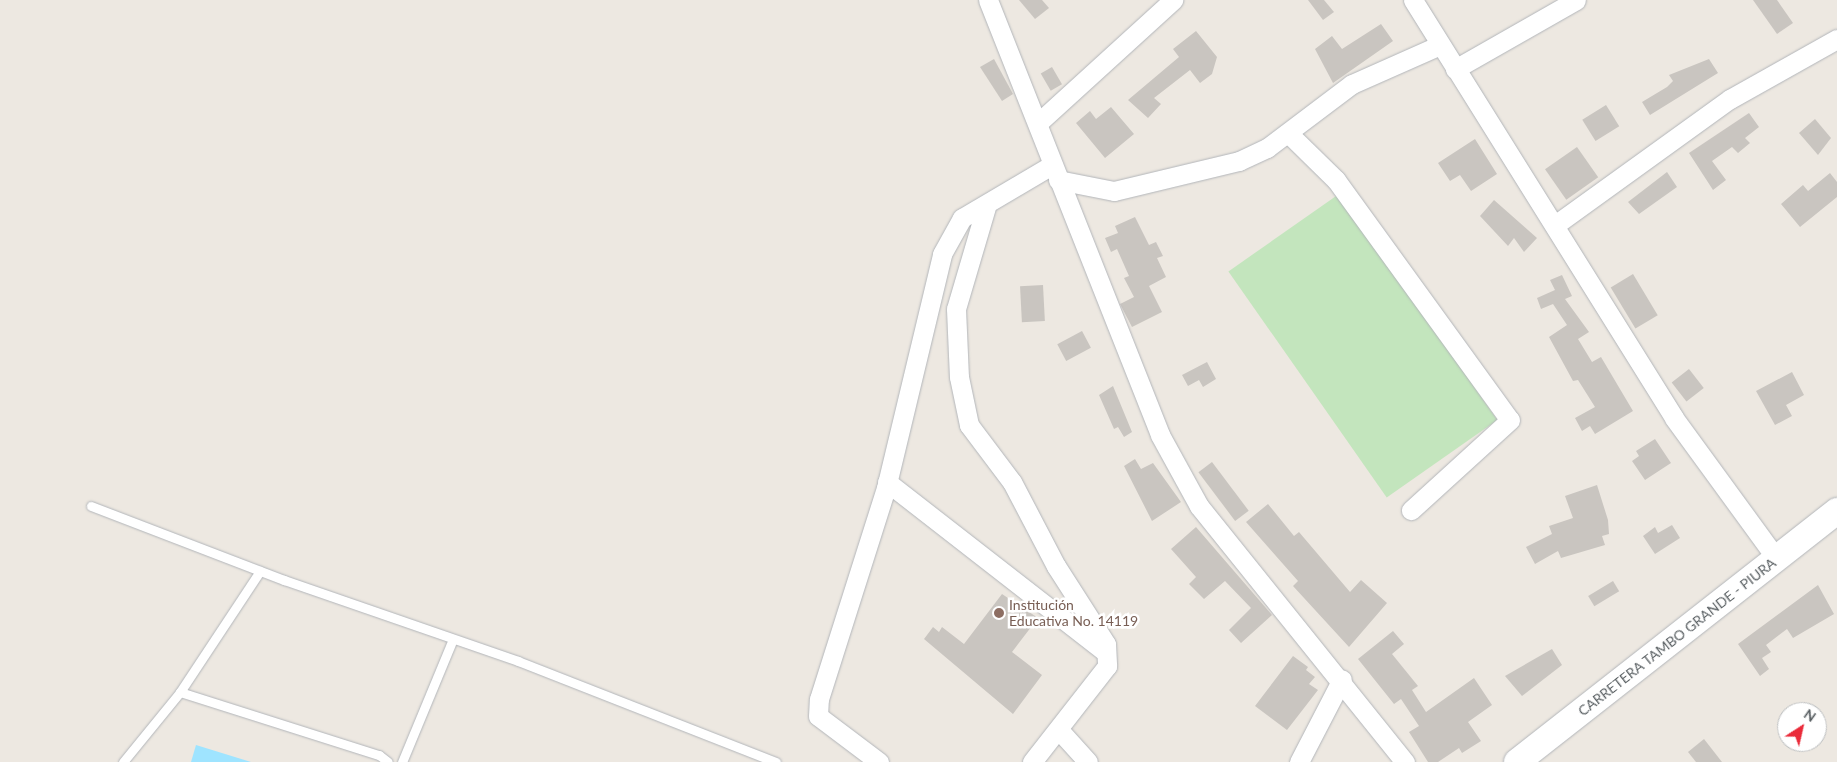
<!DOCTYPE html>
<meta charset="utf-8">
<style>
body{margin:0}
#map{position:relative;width:1837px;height:762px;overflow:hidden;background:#ede8e1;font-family:Lato,sans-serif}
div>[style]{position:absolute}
.green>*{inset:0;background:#c3e5bd;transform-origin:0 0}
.water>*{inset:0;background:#9fe4ff}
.building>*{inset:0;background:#c9c5c0;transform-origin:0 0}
.roads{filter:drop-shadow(0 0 1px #b2b5b9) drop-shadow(0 0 1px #b2b5b9)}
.lane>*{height:9px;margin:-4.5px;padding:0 4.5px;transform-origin:4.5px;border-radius:4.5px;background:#fff}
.street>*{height:19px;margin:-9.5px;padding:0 9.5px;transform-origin:9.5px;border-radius:9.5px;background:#fff}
.secondary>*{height:26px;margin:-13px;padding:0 13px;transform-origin:13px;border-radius:13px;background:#fff}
.dots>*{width:14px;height:14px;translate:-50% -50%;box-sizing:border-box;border:2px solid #fff;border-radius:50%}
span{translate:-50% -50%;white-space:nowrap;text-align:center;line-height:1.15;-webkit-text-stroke:5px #fff;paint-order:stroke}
.education-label{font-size:14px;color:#785e54}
.left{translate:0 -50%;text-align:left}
.street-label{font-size:14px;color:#595f62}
.north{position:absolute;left:1777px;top:702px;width:50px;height:50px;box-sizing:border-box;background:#fff;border:1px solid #bdbfc0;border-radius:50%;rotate:35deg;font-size:14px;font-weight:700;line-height:20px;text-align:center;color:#595f62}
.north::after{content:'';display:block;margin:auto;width:18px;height:22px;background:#ea2a39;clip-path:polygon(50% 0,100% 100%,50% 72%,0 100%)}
</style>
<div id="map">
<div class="green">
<div style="left:1339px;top:194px;width:276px;height:135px;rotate:55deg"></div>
</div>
<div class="water">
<div style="clip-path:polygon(196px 745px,251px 762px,191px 762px)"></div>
</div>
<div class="building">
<div style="clip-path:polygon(1019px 0,1042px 0,1049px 8px,1035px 19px)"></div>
<div style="clip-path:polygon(1308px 0,1324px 0,1334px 12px,1323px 20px)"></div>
<div style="clip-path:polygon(1753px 0,1777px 0,1793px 23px,1777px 34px)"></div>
<div style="clip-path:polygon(1381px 24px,1393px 41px,1333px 83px,1315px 49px,1332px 36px,1342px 49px)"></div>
<div style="clip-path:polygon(1196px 31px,1217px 57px,1212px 74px,1200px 83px,1190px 70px,1154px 98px,1161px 104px,1148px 118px,1128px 100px,1179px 57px,1173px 49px)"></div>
<div style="clip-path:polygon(994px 59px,1013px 94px,1002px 101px,980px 67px)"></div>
<div style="clip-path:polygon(1709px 59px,1718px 73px,1650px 115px,1642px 102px,1667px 87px,1673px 81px,1669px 75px)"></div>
<div style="left:1052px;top:67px;width:20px;height:13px;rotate:60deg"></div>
<div style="left:1606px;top:105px;width:25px;height:28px;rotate:58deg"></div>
<div style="clip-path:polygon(1111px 107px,1134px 134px,1105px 158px,1076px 123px,1090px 111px,1096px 119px)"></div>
<div style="clip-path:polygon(1749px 113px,1759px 127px,1745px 138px,1750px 143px,1738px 153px,1732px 147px,1712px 161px,1726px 180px,1713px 190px,1689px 153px)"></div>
<div style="clip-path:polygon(1815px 119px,1831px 138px,1818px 155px,1799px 133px)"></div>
<div style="clip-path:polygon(1475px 139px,1497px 174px,1471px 191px,1460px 175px,1450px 181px,1438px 163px)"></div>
<div style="left:1577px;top:147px;width:37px;height:39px;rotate:55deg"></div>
<div style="clip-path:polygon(1667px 172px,1677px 187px,1639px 214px,1628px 202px)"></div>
<div style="clip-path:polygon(1830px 173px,1837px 182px,1837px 197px,1800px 227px,1781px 204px,1803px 185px,1808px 191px)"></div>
<div style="clip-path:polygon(1494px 200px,1537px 238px,1524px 252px,1514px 238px,1508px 246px,1480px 216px)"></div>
<div style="clip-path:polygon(1135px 217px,1149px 245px,1156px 242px,1163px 256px,1157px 258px,1166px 277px,1149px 286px,1162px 312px,1132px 327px,1120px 304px,1134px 297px,1124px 278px,1129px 276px,1117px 249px,1111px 252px,1105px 238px,1118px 233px,1115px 226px)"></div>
<div style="left:1633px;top:274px;width:48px;height:26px;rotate:59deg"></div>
<div style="clip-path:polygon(1562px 275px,1572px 296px,1565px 299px,1589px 332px,1578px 339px,1592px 362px,1601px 357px,1633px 411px,1595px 434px,1590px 426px,1582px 431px,1575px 418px,1595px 407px,1578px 380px,1573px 381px,1549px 337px,1567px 325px,1553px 304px,1541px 309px,1537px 298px,1555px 290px,1550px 280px)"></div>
<div style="left:1043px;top:285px;width:36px;height:23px;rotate:87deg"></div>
<div style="left:1082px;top:331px;width:19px;height:28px;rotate:62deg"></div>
<div style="clip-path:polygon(1207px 362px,1216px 379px,1203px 387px,1199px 380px,1188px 386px,1182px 375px)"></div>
<div style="left:1689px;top:369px;width:24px;height:22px;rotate:52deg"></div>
<div style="clip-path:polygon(1792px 372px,1804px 395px,1786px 405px,1792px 416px,1775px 425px,1756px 391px)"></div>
<div style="clip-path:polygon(1113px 386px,1132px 432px,1124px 437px,1118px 427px,1114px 429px,1099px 395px)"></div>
<div style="clip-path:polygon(1655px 439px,1671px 463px,1645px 480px,1632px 461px,1639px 456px,1636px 451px)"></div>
<div style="clip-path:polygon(1135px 459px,1141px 469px,1153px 463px,1181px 502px,1152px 521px,1124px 466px)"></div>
<div style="left:1212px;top:462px;width:61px;height:17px;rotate:53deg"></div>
<div style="clip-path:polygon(1597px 485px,1608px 520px,1609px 534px,1602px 536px,1605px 545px,1561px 558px,1558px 551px,1535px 564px,1526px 547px,1552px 534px,1549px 526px,1573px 518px,1565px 496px)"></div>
<div style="clip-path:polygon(1268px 504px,1294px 536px,1299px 532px,1350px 592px,1361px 580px,1387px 603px,1349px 647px,1293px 586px,1298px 581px,1246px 522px)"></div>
<div style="clip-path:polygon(1672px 525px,1680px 538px,1655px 554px,1643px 536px,1655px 527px,1658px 533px)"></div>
<div style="clip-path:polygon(1196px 527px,1272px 615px,1241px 643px,1229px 630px,1251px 608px,1225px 581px,1204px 599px,1189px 584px,1196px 577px,1171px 549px)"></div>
<div style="left:1613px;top:581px;width:12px;height:29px;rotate:59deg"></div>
<div style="clip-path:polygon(1818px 585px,1834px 614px,1793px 638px,1787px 629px,1766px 645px,1771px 652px,1762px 658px,1769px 669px,1760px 676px,1738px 644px)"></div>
<div style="clip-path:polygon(1002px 594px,1038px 618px,1012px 652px,1042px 675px,1013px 714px,924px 639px,933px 627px,939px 632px,942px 627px,964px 644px)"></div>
<div style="clip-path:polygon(1393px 631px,1404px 644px,1392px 654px,1418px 686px,1412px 690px,1426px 712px,1474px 678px,1492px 705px,1468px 722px,1481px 741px,1462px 753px,1459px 748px,1438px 762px,1428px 762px,1409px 732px,1419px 726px,1401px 699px,1394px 704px,1358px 659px)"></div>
<div style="clip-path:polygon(1552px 649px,1562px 665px,1522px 696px,1505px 676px)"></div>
<div style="clip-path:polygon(1293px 656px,1308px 667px,1306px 670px,1315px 677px,1309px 684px,1318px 690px,1287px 730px,1255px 706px)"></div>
<div style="clip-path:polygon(1704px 739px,1722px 762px,1696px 762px,1688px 752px)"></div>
</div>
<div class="roads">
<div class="lane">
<div style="left:91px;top:506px;width:207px;rotate:21deg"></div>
<div style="left:284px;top:580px;width:248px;rotate:19.1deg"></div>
<div style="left:518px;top:661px;width:277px;rotate:21.4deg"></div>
<div style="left:180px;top:692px;width:209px;rotate:17.6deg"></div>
<div style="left:379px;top:755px;width:11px;rotate:38deg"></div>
<div style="left:123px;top:762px;width:90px;rotate:-50.8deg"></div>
<div style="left:180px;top:692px;width:145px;rotate:-56.5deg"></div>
<div style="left:402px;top:762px;width:133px;rotate:-67.5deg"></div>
</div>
<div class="street">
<div style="left:988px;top:0;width:468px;rotate:68.4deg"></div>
<div style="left:1160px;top:435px;width:81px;rotate:61.2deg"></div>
<div style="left:1199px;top:506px;width:329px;rotate:51.2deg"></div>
<div style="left:1413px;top:0;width:493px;rotate:58deg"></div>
<div style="left:1674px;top:418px;width:175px;rotate:53.9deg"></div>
<div style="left:1455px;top:69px;width:139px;rotate:-29.7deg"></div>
<div style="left:1038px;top:123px;width:183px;rotate:-42.3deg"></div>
<div style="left:1288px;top:133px;width:67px;rotate:44.4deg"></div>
<div style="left:1336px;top:180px;width:296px;rotate:54.1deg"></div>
<div style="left:1510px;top:420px;width:134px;rotate:137.7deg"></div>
<div style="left:1058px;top:180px;width:57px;rotate:11.1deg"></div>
<div style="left:1114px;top:191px;width:129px;rotate:-13.5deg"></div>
<div style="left:1239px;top:161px;width:31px;rotate:-25deg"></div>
<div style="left:1267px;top:148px;width:106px;rotate:-37deg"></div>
<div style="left:1352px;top:84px;width:96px;rotate:-23.9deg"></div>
<div style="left:986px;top:207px;width:106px;rotate:106.4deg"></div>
<div style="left:956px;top:309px;width:68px;rotate:87.5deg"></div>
<div style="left:959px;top:377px;width:49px;rotate:78.2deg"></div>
<div style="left:969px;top:425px;width:71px;rotate:53deg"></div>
<div style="left:1012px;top:482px;width:95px;rotate:62.4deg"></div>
<div style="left:1056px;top:566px;width:93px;rotate:57.3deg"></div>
<div style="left:1106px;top:644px;width:22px;rotate:87deg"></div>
<div style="left:1107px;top:666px;width:122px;rotate:128deg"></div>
<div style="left:1555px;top:225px;width:216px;rotate:-35.8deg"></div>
<div style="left:1730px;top:99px;width:123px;rotate:-29.3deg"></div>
<div style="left:887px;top:482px;width:276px;rotate:37.9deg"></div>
<div style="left:1059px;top:730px;width:43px;rotate:47.8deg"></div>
<div style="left:879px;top:762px;width:76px;rotate:-143deg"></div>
<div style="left:818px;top:716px;width:17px;rotate:-87deg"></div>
<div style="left:819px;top:699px;width:221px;rotate:-72.4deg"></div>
<div style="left:886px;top:488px;width:241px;rotate:-76.5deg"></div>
<div style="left:942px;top:254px;width:41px;rotate:-60.9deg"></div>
<div style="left:962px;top:218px;width:104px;rotate:-30.5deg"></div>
<div style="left:1299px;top:762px;width:93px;rotate:-62.6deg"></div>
</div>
<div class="secondary">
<div style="left:1517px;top:762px;width:407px;rotate:-38.1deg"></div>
</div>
</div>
<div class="dots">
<div style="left:999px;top:613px;background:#8d6e63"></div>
</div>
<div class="education-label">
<span class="left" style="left:1009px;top:613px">Institución<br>Educativa No. 14119</span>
</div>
<div class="street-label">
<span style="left:1677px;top:637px;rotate:-38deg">CARRETERA TAMBO GRANDE - PIURA</span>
</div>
<div class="north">N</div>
</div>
